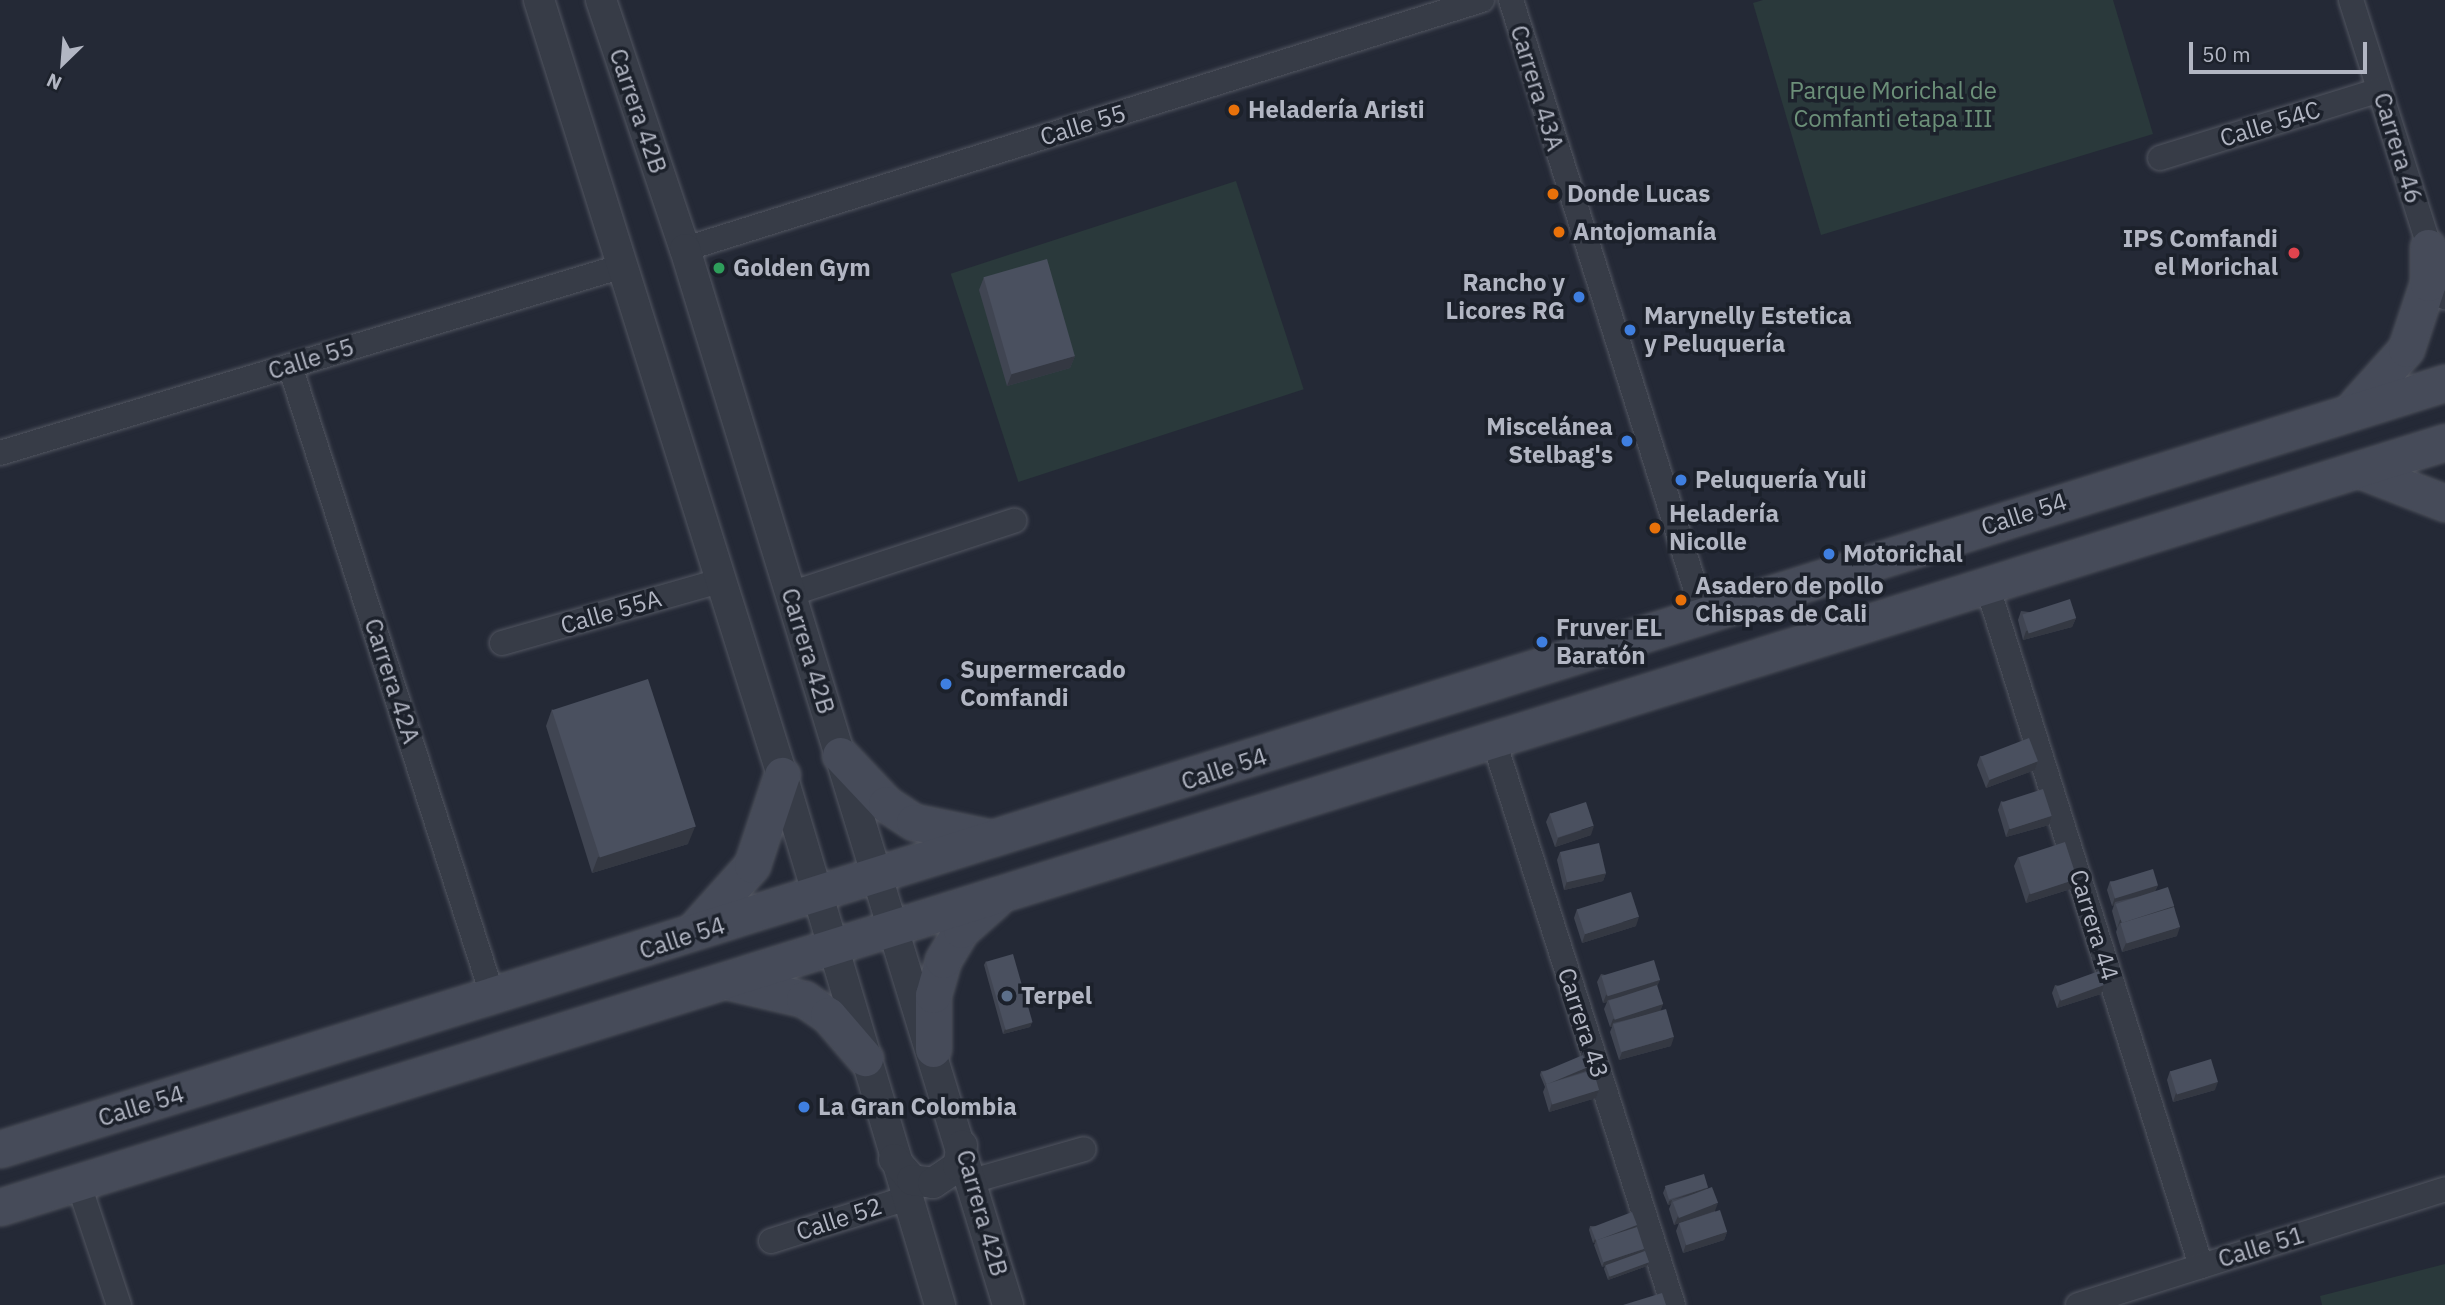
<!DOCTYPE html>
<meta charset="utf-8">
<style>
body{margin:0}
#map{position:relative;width:2445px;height:1305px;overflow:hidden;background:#242936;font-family:"IBM Plex Sans",sans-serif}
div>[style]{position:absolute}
.green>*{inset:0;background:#2a393b;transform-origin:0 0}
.roads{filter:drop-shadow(0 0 2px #525661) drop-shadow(0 0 2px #525661)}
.minor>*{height:24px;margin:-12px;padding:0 12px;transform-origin:12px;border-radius:12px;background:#373c47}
.tertiary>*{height:30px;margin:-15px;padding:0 15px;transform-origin:15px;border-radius:15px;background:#373c47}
.secondary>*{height:35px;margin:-17.5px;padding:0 17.5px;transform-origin:17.5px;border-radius:17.5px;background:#464b59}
.wall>*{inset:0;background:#404552}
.shaded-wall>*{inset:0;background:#343842}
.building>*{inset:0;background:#4a505f;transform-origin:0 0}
.dots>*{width:19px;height:19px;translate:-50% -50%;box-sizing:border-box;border:4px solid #1c212b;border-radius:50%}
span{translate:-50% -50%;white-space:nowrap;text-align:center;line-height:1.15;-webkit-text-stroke:7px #1c212b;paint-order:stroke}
.street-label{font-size:24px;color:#b2b6c3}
.park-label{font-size:24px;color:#6c9079}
.poi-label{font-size:24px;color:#b2b6c3;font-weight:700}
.left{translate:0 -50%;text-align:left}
.right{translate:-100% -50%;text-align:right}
.north{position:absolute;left:28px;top:28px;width:70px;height:70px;-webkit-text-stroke:5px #1c212b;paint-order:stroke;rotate:205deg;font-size:19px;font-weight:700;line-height:28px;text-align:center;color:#b2b6c3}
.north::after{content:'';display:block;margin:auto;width:24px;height:32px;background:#b2b6c3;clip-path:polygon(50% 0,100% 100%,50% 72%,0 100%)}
.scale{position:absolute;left:2189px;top:42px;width:178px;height:32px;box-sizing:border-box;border:4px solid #b2b6c3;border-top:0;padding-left:9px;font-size:21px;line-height:24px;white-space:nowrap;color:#b2b6c3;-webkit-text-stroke:5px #1c212b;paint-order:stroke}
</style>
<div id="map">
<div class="green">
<div style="clip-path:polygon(1763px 0,2113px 0,2153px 134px,1821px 235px,1753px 3px)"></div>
<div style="left:1236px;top:181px;width:219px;height:300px;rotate:72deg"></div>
<div style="clip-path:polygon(2445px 1264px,2445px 1305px,2322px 1305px,2320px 1296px)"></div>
</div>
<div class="roads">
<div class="minor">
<div style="left:1511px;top:0;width:646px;rotate:72.6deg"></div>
<div style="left:2351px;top:0;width:312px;rotate:72.4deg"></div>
<div style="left:2160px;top:158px;width:230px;rotate:-17.2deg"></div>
<div style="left:685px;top:249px;width:835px;rotate:-17.35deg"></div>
<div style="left:290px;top:366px;width:663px;rotate:72.17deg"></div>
<div style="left:0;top:453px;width:650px;rotate:-16.71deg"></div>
<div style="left:1987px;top:585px;width:714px;rotate:72.55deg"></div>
<div style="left:790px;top:594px;width:236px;rotate:-18.1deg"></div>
<div style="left:502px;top:643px;width:227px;rotate:-15.9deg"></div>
<div style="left:1494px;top:741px;width:592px;rotate:72.39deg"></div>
<div style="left:972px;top:1181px;width:116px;rotate:-15.9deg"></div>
<div style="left:78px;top:1182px;width:130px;rotate:71.6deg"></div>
<div style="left:771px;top:1241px;width:143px;rotate:-17.5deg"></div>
<div style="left:2078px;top:1305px;width:385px;rotate:-17.5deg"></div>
</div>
<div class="tertiary">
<div style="left:539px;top:0;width:812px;rotate:72.59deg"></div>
<div style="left:782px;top:775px;width:553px;rotate:73.4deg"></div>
<div style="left:601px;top:0;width:263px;rotate:71.4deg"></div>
<div style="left:685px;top:249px;width:1104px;rotate:72.99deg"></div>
<div style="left:894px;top:1159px;width:28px;rotate:49deg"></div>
<div style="left:912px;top:1180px;width:21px;rotate:8deg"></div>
<div style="left:933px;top:1183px;width:30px;rotate:-34deg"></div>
<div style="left:958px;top:1166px;width:21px;rotate:-79deg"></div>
</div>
<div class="secondary">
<div style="left:2356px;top:405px;width:75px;rotate:-48.2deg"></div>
<div style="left:2406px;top:349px;width:70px;rotate:-71.6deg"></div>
<div style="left:2428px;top:283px;width:36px;rotate:-90deg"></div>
<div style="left:2360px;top:470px;width:91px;rotate:21.2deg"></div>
<div style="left:840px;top:755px;width:67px;rotate:46.8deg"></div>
<div style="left:886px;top:804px;width:33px;rotate:33deg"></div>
<div style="left:914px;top:822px;width:75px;rotate:11.6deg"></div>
<div style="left:695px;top:929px;width:86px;rotate:-48.3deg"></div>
<div style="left:752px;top:865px;width:95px;rotate:-71.6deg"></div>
<div style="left:731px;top:982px;width:75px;rotate:13.1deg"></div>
<div style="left:804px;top:999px;width:29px;rotate:34deg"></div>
<div style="left:828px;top:1015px;width:57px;rotate:49.3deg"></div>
<div style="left:933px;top:1049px;width:54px;rotate:-90deg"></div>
<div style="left:933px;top:995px;width:36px;rotate:-74deg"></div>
<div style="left:943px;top:960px;width:35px;rotate:-59deg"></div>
<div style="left:961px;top:930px;width:45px;rotate:-41.4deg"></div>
<div style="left:0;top:1149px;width:2562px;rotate:-17.4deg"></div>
<div style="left:0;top:1207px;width:2562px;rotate:-17.37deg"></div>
</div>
</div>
<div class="wall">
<div style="clip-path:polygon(984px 277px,1075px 356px,1070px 368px,1007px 386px,979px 290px)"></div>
<div style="clip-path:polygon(2021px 611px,2076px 618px,2072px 627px,2023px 640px,2018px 620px)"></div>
<div style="clip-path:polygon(552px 709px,688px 844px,592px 873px,546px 726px)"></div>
<div style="clip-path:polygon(1980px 756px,2038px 761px,2035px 770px,1986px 788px,1977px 765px)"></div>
<div style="clip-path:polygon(2001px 801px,2052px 816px,2049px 825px,2006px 837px,1998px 810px)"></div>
<div style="clip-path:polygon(1550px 813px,1591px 835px,1555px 847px,1546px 822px)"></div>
<div style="clip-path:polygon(1560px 852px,1606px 873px,1603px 881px,1564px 890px,1557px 860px)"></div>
<div style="clip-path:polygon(2018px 857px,2074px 888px,2026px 903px,2014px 866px)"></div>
<div style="clip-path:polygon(2110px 881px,2158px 885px,2155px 891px,2174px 906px,2177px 936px,2122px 952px,2116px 932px,2117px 929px,2112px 911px,2114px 905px,2112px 906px,2107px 890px)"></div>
<div style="clip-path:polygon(1577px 909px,1636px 926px,1582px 943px,1574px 918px)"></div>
<div style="clip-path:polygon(986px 961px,1032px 1022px,1030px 1027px,1003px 1034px,984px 965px)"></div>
<div style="clip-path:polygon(1601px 974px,1657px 987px,1663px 1004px,1660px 1010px,1671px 1046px,1619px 1060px,1610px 1032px,1612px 1027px,1610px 1027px,1604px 1009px,1607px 1002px,1603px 1003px,1597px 982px)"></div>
<div style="clip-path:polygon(2055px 985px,2101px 994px,2057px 1008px,2052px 993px)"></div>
<div style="clip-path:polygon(1588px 1067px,1586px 1071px,1599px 1090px,1596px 1098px,1549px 1112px,1543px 1092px,1545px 1087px,1540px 1075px,1541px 1071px)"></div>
<div style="clip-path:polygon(2170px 1071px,2215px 1090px,2173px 1102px,2167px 1080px)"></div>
<div style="clip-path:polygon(1665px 1188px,1707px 1189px,1715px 1211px,1727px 1232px,1724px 1240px,1683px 1253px,1676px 1231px,1679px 1223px,1674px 1225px,1669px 1209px,1671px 1204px,1668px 1205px,1663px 1193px)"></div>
<div style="clip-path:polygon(1590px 1226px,1636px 1227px,1643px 1252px,1649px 1262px,1647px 1266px,1608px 1280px,1604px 1269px,1605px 1266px,1602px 1267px,1594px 1245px,1595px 1243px,1593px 1243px,1589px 1230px)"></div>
</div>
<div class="shaded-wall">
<div style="clip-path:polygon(1075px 356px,1070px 368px,1007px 386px,1012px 373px)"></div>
<div style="clip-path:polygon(2076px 618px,2072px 627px,2023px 640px,2026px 631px)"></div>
<div style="clip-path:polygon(2038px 761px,2035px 770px,1986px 788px,1990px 779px)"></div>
<div style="clip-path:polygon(2052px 816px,2049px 825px,2006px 837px,2009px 829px)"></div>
<div style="clip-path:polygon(1594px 826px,1591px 835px,1555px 847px,1558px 838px)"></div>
<div style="clip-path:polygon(695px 827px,688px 844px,592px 873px,598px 857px)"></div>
<div style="clip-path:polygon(1606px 873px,1603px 881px,1564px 890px,1567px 881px)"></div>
<div style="clip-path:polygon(2077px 879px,2074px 888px,2026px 903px,2029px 894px)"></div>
<div style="clip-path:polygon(2158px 885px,2154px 893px,2115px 902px,2114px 905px,2112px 906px,2115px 897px)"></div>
<div style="clip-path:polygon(2174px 906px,2170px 914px,2120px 923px,2117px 929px,2120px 920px)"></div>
<div style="clip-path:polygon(1639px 917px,1636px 926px,1582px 943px,1585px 934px)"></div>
<div style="clip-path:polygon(2180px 927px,2177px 936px,2122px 952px,2126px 943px)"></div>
<div style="clip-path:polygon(1660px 980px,1656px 989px,1608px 1000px,1607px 1002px,1603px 1003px,1606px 995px)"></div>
<div style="clip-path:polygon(2104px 985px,2101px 994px,2057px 1008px,2060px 999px)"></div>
<div style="clip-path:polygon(1663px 1004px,1660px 1012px,1613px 1023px,1612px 1027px,1610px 1027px,1613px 1019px)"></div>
<div style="clip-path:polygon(1032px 1022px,1030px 1027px,1003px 1034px,1005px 1029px)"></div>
<div style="clip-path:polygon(1674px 1037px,1671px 1046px,1619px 1060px,1622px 1052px)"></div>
<div style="clip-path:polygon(1588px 1067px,1586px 1071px,1546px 1084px,1545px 1087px,1546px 1083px)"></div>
<div style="clip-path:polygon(2218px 1082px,2215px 1090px,2173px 1102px,2176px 1093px)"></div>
<div style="clip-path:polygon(1599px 1090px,1596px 1098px,1549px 1112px,1552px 1103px)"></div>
<div style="clip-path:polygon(1708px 1187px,1706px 1191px,1672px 1200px,1671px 1204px,1668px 1205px,1669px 1201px)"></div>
<div style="clip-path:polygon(1718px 1203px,1715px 1211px,1674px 1225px,1678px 1216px)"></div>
<div style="clip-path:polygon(1637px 1225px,1635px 1229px,1596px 1241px,1595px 1243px,1593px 1243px,1595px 1239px)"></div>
<div style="clip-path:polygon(1727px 1232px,1724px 1240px,1683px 1253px,1686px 1244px)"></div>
<div style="clip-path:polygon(1644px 1249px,1642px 1253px,1602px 1267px,1604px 1262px)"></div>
<div style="clip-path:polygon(1649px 1262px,1647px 1266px,1608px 1280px,1609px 1276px)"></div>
</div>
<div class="building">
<div style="left:1047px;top:259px;width:101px;height:66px;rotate:74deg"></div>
<div style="left:2070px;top:599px;width:20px;height:50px;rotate:72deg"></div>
<div style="left:648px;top:679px;width:155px;height:101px;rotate:72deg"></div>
<div style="left:2029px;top:738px;width:25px;height:52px;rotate:69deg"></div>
<div style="left:2043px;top:789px;width:28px;height:44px;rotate:72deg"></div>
<div style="left:1586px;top:802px;width:25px;height:38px;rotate:72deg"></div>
<div style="left:2065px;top:842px;width:39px;height:49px;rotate:72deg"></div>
<div style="left:1599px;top:843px;width:31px;height:40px;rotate:77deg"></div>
<div style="left:2153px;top:869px;width:17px;height:45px;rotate:73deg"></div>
<div style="left:2168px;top:887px;width:20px;height:55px;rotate:72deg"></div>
<div style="left:1631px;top:892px;width:26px;height:57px;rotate:72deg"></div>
<div style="left:2174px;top:907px;width:21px;height:56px;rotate:73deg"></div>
<div style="left:1013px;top:954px;width:71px;height:28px;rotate:74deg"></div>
<div style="left:1654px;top:960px;width:21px;height:55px;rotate:73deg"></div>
<div style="left:2099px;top:971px;width:15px;height:46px;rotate:70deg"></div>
<div style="left:1657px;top:985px;width:20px;height:51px;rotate:72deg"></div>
<div style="left:1666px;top:1009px;width:29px;height:55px;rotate:74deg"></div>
<div style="left:1583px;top:1055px;width:13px;height:45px;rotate:67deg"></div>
<div style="left:2211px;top:1059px;width:24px;height:43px;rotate:73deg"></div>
<div style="left:1593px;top:1070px;width:21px;height:49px;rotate:73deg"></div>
<div style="left:1704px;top:1174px;width:14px;height:41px;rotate:73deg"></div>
<div style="left:1712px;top:1187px;width:17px;height:42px;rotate:69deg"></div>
<div style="left:1720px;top:1210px;width:23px;height:43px;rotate:72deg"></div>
<div style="left:1632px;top:1212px;width:14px;height:44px;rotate:69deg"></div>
<div style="left:1637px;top:1227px;width:23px;height:43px;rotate:72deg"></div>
<div style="left:1645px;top:1251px;width:12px;height:42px;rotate:70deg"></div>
<div style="clip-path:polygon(1662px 1293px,1666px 1305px,1623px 1305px)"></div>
</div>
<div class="dots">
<div style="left:1234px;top:110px;background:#e8710a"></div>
<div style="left:1553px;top:194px;background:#e8710a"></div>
<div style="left:1559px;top:232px;background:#e8710a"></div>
<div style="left:2294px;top:253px;background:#e0444e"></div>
<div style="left:719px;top:268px;background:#2e9e5b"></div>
<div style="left:1579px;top:297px;background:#3f7fe0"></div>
<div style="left:1630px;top:330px;background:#3f7fe0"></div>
<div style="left:1627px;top:441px;background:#3f7fe0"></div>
<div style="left:1681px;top:480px;background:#3f7fe0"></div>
<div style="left:1655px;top:528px;background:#e8710a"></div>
<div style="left:1829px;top:554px;background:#3f7fe0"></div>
<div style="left:1681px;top:600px;background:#e8710a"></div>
<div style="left:1542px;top:642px;background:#3f7fe0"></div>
<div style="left:946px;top:684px;background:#3f7fe0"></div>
<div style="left:1007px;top:996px;background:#5c6f8a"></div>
<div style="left:804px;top:1107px;background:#3f7fe0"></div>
</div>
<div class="street-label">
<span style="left:1537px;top:88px;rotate:73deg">Carrera 43A</span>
<span style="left:638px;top:111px;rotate:71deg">Carrera 42B</span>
<span style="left:2270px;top:124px;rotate:-17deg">Calle 54C</span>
<span style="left:1083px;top:125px;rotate:-17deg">Calle 55</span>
<span style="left:2398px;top:148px;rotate:73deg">Carrera 46</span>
<span style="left:311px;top:359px;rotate:-17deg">Calle 55</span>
<span style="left:2024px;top:514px;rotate:-18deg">Calle 54</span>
<span style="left:611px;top:612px;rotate:-16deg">Calle 55A</span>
<span style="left:808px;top:651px;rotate:73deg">Carrera 42B</span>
<span style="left:392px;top:681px;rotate:72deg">Carrera 42A</span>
<span style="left:1224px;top:769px;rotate:-18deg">Calle 54</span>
<span style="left:2094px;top:925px;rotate:73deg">Carrera 44</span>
<span style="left:682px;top:938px;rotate:-18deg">Calle 54</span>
<span style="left:1583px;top:1023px;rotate:72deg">Carrera 43</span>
<span style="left:141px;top:1106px;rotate:-17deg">Calle 54</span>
<span style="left:982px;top:1213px;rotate:74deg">Carrera 42B</span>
<span style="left:839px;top:1219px;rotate:-18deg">Calle 52</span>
<span style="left:2261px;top:1247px;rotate:-17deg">Calle 51</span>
</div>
<div class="park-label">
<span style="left:1893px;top:105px">Parque Morichal de<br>Comfanti etapa III</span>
</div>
<div class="poi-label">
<span class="left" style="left:1248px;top:110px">Heladería Aristi</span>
<span class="left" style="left:1567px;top:194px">Donde Lucas</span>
<span class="left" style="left:1573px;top:232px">Antojomanía</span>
<span class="right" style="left:2278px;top:253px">IPS Comfandi<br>el Morichal</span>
<span class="left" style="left:733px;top:268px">Golden Gym</span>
<span class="right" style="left:1565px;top:297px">Rancho y<br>Licores RG</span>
<span class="left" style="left:1644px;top:330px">Marynelly Estetica<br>y Peluquería</span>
<span class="right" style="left:1613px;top:441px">Miscelánea<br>Stelbag's</span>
<span class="left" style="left:1695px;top:480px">Peluquería Yuli</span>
<span class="left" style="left:1669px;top:528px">Heladería<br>Nicolle</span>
<span class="left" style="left:1843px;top:554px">Motorichal</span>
<span class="left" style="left:1695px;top:600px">Asadero de pollo<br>Chispas de Cali</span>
<span class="left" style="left:1556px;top:642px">Fruver EL<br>Baratón</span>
<span class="left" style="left:960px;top:684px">Supermercado<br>Comfandi</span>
<span class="left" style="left:1021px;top:996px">Terpel</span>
<span class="left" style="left:818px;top:1107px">La Gran Colombia</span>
</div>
<div class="north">N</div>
<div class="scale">50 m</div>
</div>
